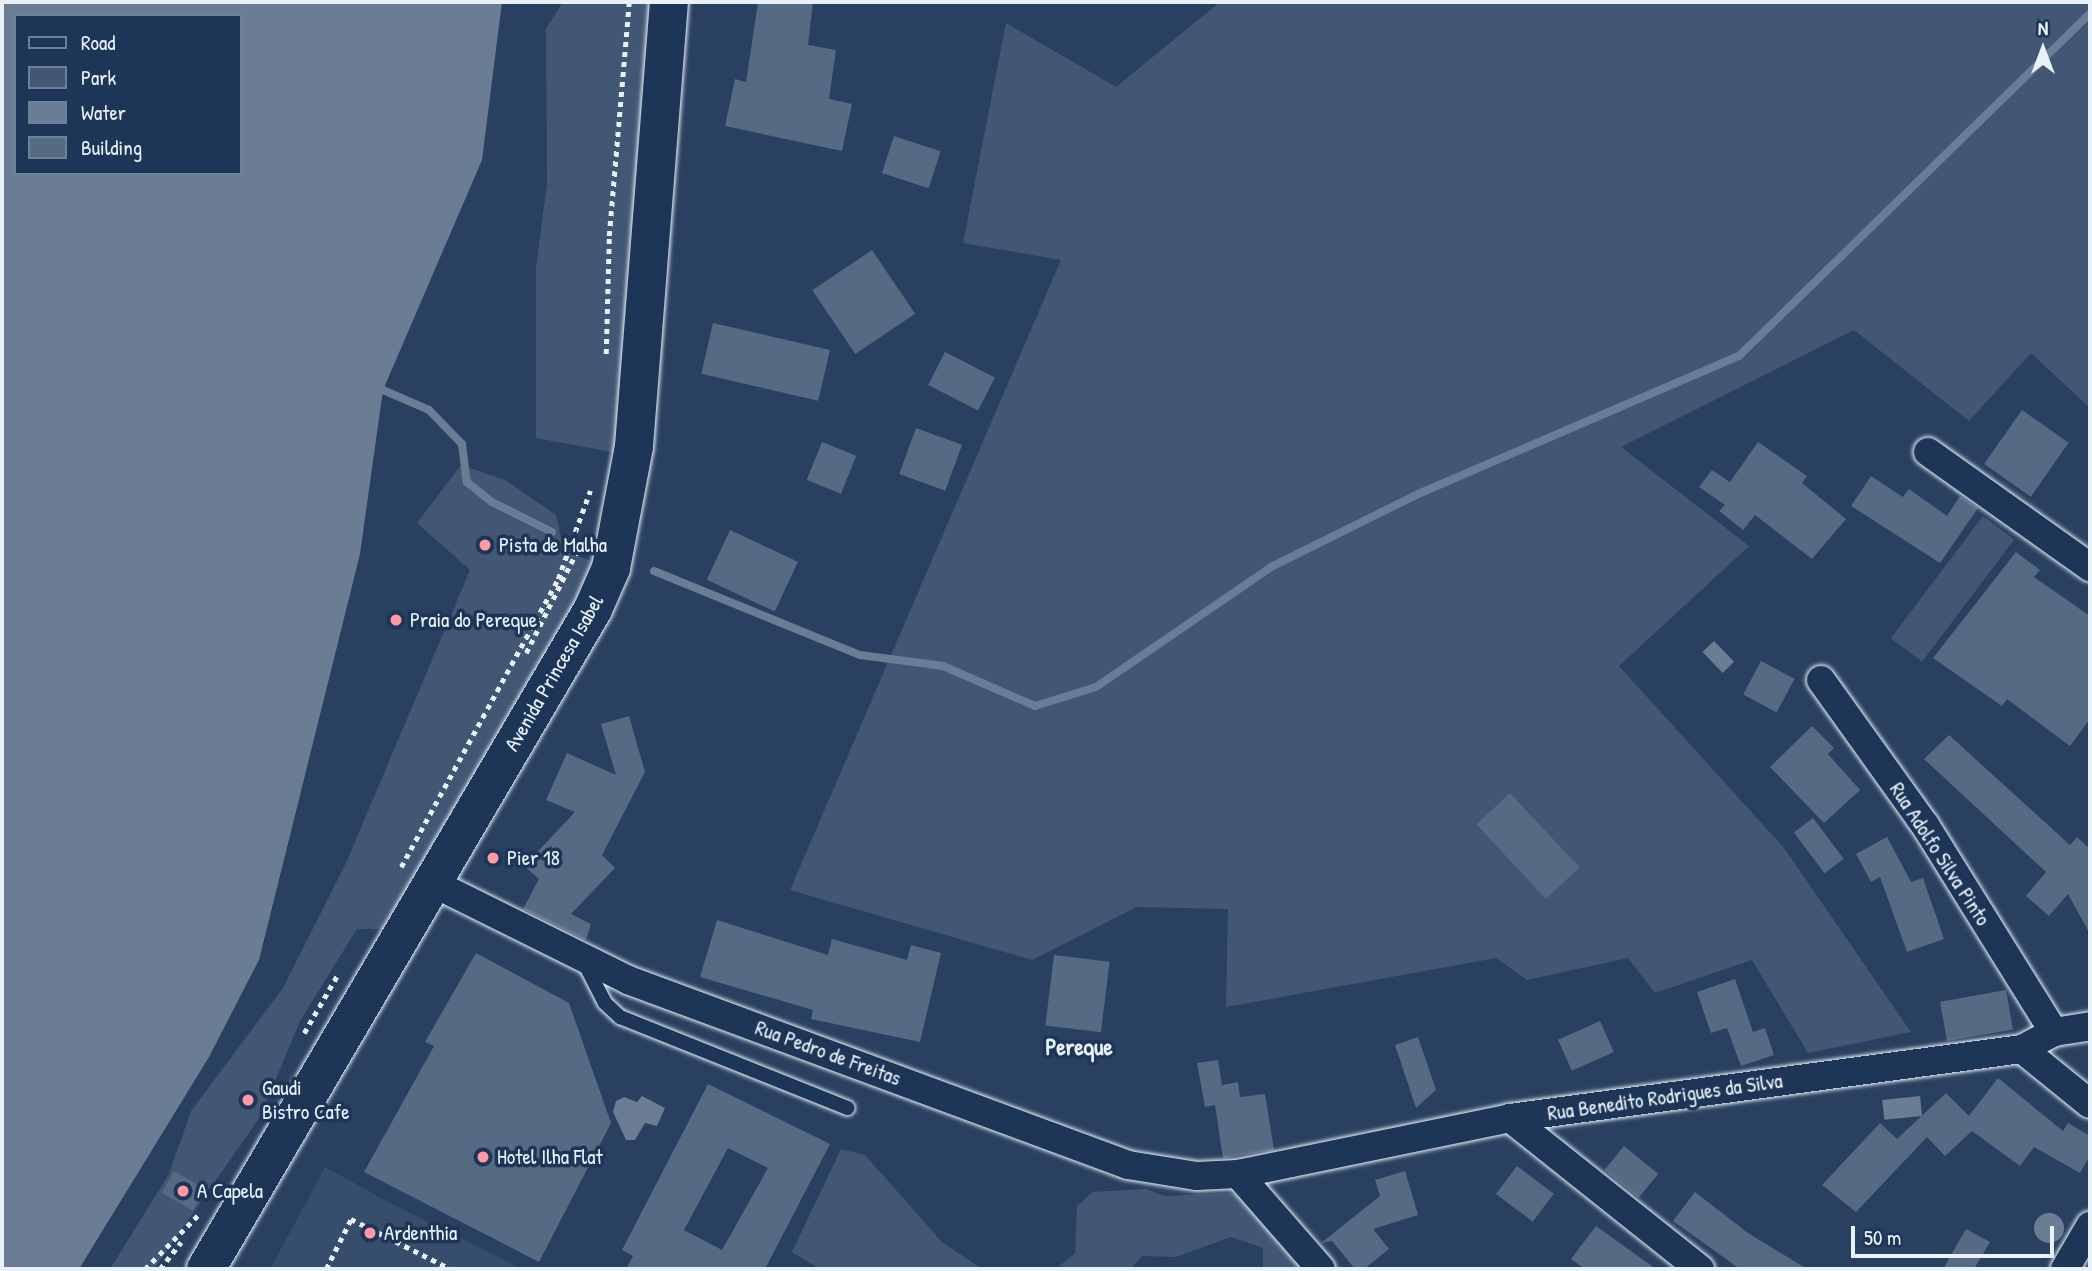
<!DOCTYPE html>
<style>
body{margin:0}
#map{position:relative;width:2092px;height:1271px;overflow:hidden;background:#294061;font-family:"Patrick Hand",sans-serif}
div>[style]{position:absolute}
.built>*{inset:0;background:#364d6b}
.green>*{inset:0;background:#415774;transform-origin:0 0}
.water>*{inset:0;background:#6b7c95;transform-origin:0 0}
.round{border-radius:50%}
.stream>*{height:8px;margin:-4px;padding:0 4px;transform-origin:4px;border-radius:4px;background:#6b7c95}
.building>*{inset:0;background:#556a83;transform-origin:0 0}
.path>*{height:4.5px;margin-top:-2.25px;transform-origin:0;background:repeating-linear-gradient(90deg,#e8f1f8 0 5px,transparent 0 10px)}
.roads{filter:drop-shadow(0 0 2px #e8f1f8) drop-shadow(0 0 2px #e8f1f8)}
.service>*{height:14px;margin:-7px;padding:0 7px;transform-origin:7px;border-radius:7px;background:#1d3557}
.minor>*{height:28px;margin:-14px;padding:0 14px;transform-origin:14px;border-radius:14px;background:#1d3557}
.secondary>*{height:38px;margin:-19px;padding:0 19px;transform-origin:19px;border-radius:19px;background:#1d3557}
.dots>*{width:19px;height:19px;translate:-50% -50%;box-sizing:border-box;border:4px solid #1d3557;border-radius:50%}
span{translate:-50% -50%;white-space:nowrap;text-align:center;line-height:1.15;-webkit-text-stroke:7px #1d3557;paint-order:stroke}
.poi-label{font-size:21px;color:#e8f1f8}
.left{translate:0 -50%;text-align:left}
.street-label{font-size:21px;color:#e8f1f8}
.neighbourhood-label{font-size:23px;color:#e8f1f8;font-weight:700}
.frame{position:absolute;inset:0;border:4px solid #e8f1f8;pointer-events:none}
.legend{position:absolute;left:14px;top:14px;width:228px;height:161px;box-sizing:border-box;background:#1d3557;border:2px solid #6e8097;margin:0;padding:9px 12px;list-style:none;font-size:21px;color:#e8f1f8}
.legend li{display:flex;align-items:center;gap:14px;height:35px}
.legend b{width:35px;border:2px solid #6e8097}
.north{position:absolute;left:2008px;top:14px;width:70px;height:70px;-webkit-text-stroke:5px #1d3557;paint-order:stroke;rotate:0deg;font-size:19px;font-weight:700;line-height:28px;text-align:center;color:#e8f1f8}
.north::after{content:'';display:block;margin:auto;width:24px;height:32px;background:#e8f1f8;clip-path:polygon(50% 0,100% 100%,50% 72%,0 100%)}
.scale{position:absolute;left:1851px;top:1226px;width:203px;height:32px;box-sizing:border-box;border:4px solid #e8f1f8;border-top:0;padding-left:9px;font-size:21px;line-height:24px;white-space:nowrap;color:#e8f1f8;-webkit-text-stroke:5px #1d3557;paint-order:stroke}
</style>
<div id="map">
<div class="built">
<div style="clip-path:polygon(325px 1167px,381px 1198px,522px 1269px,270px 1269px)"></div>
</div>
<div class="green">
<div style="clip-path:polygon(563px 2px,661px 2px,623px 454px,536px 438px,536px 268px,547px 184px,546px 29px)"></div>
<div style="clip-path:polygon(1220px 2px,2090px 2px,2090px 408px,2031px 353px,1969px 421px,1854px 330px,1621px 447px,1749px 546px,1619px 666px,1784px 848px,1911px 1032px,1808px 1053px,1752px 960px,1655px 993px,1628px 958px,1527px 980px,1496px 958px,1226px 1007px,1228px 909px,1137px 907px,1032px 960px,790px 890px,1061px 260px,963px 243px,1006px 23px,1116px 87px)"></div>
<div style="clip-path:polygon(461px 465px,505px 480px,556px 515px,564px 551px,606px 566px,391px 929px,357px 929px,300px 1021px,260px 1117px,154px 1269px,110px 1269px,169px 1174px,191px 1111px,283px 988px,346px 863px,470px 570px,417px 523px)"></div>
<div style="left:1983px;top:516px;width:39px;height:153px;rotate:37deg"></div>
<div style="clip-path:polygon(841px 1149px,865px 1155px,942px 1242px,982px 1269px,820px 1269px,792px 1252px)"></div>
<div style="clip-path:polygon(1146px 1189px,1165px 1196px,1233px 1193px,1260px 1210px,1305px 1269px,1263px 1269px,1263px 1248px,1231px 1237px,1176px 1257px,1142px 1256px,1131px 1269px,1056px 1269px,1075px 1253px,1077px 1206px,1093px 1192px)"></div>
</div>
<div class="water">
<div style="clip-path:polygon(evenodd,2px 2px,502px 2px,482px 160px,383px 390px,360px 554px,259px 960px,209px 1057px,79px 1269px,2px 1269px,2px 2px,16px 16px,240px 16px,240px 173px,16px 173px,16px 16px)"></div>
<div style="left:1714px;top:641px;width:29px;height:16px;rotate:46deg"></div>
<div style="clip-path:polygon(642px 1096px,665px 1108px,657px 1126px,645px 1123px,635px 1140px,626px 1140px,613px 1112px,616px 1101px,624px 1097px,637px 1102px)"></div>
<div style="left:1920px;top:1096px;width:20px;height:38px;rotate:84deg"></div>
<div class="round" style="left:2034px;top:1213px;width:30px;height:30px"></div>
</div>
<div class="stream">
<div style="left:383px;top:390px;width:50px;rotate:23.5deg"></div>
<div style="left:429px;top:410px;width:47px;rotate:45.9deg"></div>
<div style="left:462px;top:444px;width:38px;rotate:83deg"></div>
<div style="left:467px;top:482px;width:32px;rotate:39deg"></div>
<div style="left:492px;top:502px;width:67px;rotate:26.6deg"></div>
<div style="left:654px;top:571px;width:222px;rotate:22.2deg"></div>
<div style="left:860px;top:655px;width:84px;rotate:7.5deg"></div>
<div style="left:943px;top:666px;width:100px;rotate:23.5deg"></div>
<div style="left:1035px;top:706px;width:64px;rotate:-17.3deg"></div>
<div style="left:1096px;top:687px;width:212px;rotate:-34.4deg"></div>
<div style="left:1271px;top:567px;width:164px;rotate:-26.4deg"></div>
<div style="left:1418px;top:494px;width:349px;rotate:-23.3deg"></div>
<div style="left:1739px;top:356px;width:491px;rotate:-44.3deg"></div>
</div>
<div class="building">
<div style="clip-path:polygon(758px 2px,813px 2px,808px 45px,836px 50px,829px 99px,852px 104px,842px 151px,725px 126px,735px 79px,746px 82px)"></div>
<div style="left:894px;top:136px;width:49px;height:39px;rotate:18deg"></div>
<div style="left:872px;top:250px;width:77px;height:72px;rotate:56deg"></div>
<div style="left:713px;top:323px;width:120px;height:52px;rotate:13deg"></div>
<div style="left:945px;top:352px;width:56px;height:37px;rotate:27deg"></div>
<div style="left:2022px;top:410px;width:57px;height:66px;rotate:35deg"></div>
<div style="left:916px;top:428px;width:49px;height:49px;rotate:20deg"></div>
<div style="left:822px;top:442px;width:37px;height:41px;rotate:22deg"></div>
<div style="clip-path:polygon(1758px 442px,1807px 476px,1802px 483px,1846px 519px,1812px 559px,1755px 515px,1743px 530px,1719px 511px,1725px 505px,1699px 487px,1712px 470px,1730px 482px)"></div>
<div style="clip-path:polygon(1871px 476px,1903px 497px,1909px 489px,1947px 516px,1960px 496px,1978px 508px,1940px 563px,1851px 506px)"></div>
<div style="left:730px;top:530px;width:75px;height:55px;rotate:25deg"></div>
<div style="clip-path:polygon(2016px 552px,2040px 570px,2034px 577px,2090px 616px,2090px 719px,2070px 746px,2007px 699px,2002px 706px,1933px 658px)"></div>
<div style="left:1761px;top:661px;width:38px;height:38px;rotate:28deg"></div>
<div style="clip-path:polygon(629px 716px,645px 772px,602px 855px,615px 868px,571px 914px,591px 924px,586px 940px,523px 909px,539px 879px,524px 866px,575px 812px,546px 800px,567px 753px,616px 775px,601px 724px)"></div>
<div style="clip-path:polygon(1812px 726px,1834px 748px,1828px 754px,1860px 790px,1824px 823px,1770px 767px)"></div>
<div style="clip-path:polygon(1949px 735px,2070px 845px,2077px 837px,2090px 849px,2090px 934px,2068px 894px,2049px 916px,2026px 896px,2046px 872px,1924px 759px)"></div>
<div style="left:1510px;top:793px;width:102px;height:46px;rotate:47deg"></div>
<div style="left:1813px;top:818px;width:51px;height:24px;rotate:53deg"></div>
<div style="clip-path:polygon(1887px 837px,1911px 882px,1923px 878px,1944px 939px,1907px 952px,1880px 877px,1871px 882px,1856px 854px)"></div>
<div style="clip-path:polygon(717px 920px,828px 955px,832px 939px,907px 960px,911px 945px,941px 953px,920px 1042px,811px 1019px,813px 1010px,700px 977px)"></div>
<div style="clip-path:polygon(476px 953px,569px 1003px,611px 1123px,539px 1262px,364px 1172px,434px 1046px,425px 1042px)"></div>
<div style="left:1054px;top:955px;width:56px;height:71px;rotate:7deg"></div>
<div style="clip-path:polygon(1735px 979px,1753px 1032px,1765px 1028px,1774px 1055px,1741px 1066px,1727px 1028px,1711px 1033px,1697px 992px)"></div>
<div style="left:2006px;top:990px;width:40px;height:67px;rotate:80deg"></div>
<div style="left:1600px;top:1021px;width:34px;height:46px;rotate:66deg"></div>
<div style="clip-path:polygon(1418px 1037px,1436px 1090px,1416px 1108px,1395px 1045px)"></div>
<div style="clip-path:polygon(1218px 1060px,1222px 1085px,1238px 1082px,1240px 1097px,1265px 1094px,1274px 1150px,1223px 1158px,1215px 1105px,1205px 1107px,1197px 1063px)"></div>
<div style="clip-path:polygon(1998px 1078px,2063px 1131px,2068px 1123px,2090px 1136px,2090px 1155px,2080px 1173px,2034px 1147px,2020px 1166px,1972px 1131px,1945px 1156px,1927px 1137px,1856px 1212px,1822px 1185px,1880px 1123px,1897px 1139px,1946px 1093px,1969px 1116px)"></div>
<div style="clip-path:polygon(evenodd,708px 1084px,830px 1144px,765px 1269px,626px 1269px,633px 1256px,622px 1250px,708px 1084px,728px 1148px,768px 1168px,722px 1250px,684px 1230px,728px 1148px)"></div>
<div style="left:1624px;top:1146px;width:44px;height:31px;rotate:39deg"></div>
<div style="left:1517px;top:1166px;width:46px;height:35px;rotate:37deg"></div>
<div style="left:174px;top:1171px;width:36px;height:25px;rotate:30deg"></div>
<div style="clip-path:polygon(1405px 1171px,1418px 1215px,1373px 1229px,1389px 1249px,1364px 1269px,1355px 1269px,1332px 1241px,1321px 1243px,1380px 1196px,1375px 1180px)"></div>
<div style="clip-path:polygon(1695px 1192px,1748px 1233px,1807px 1269px,1740px 1269px,1673px 1221px)"></div>
<div style="clip-path:polygon(1596px 1226px,1656px 1269px,1585px 1269px,1571px 1259px)"></div>
<div style="clip-path:polygon(1966px 1229px,1990px 1242px,1974px 1269px,1943px 1269px)"></div>
</div>
<div class="path">
<div style="left:606px;top:354px;width:118px;rotate:-88.5deg"></div>
<div style="left:609px;top:236px;width:235px;rotate:-85.1deg"></div>
<div style="left:526px;top:653px;width:121px;rotate:-63.4deg"></div>
<div style="left:401px;top:867px;width:328px;rotate:-61.4deg"></div>
<div style="left:558px;top:579px;width:94px;rotate:-70deg"></div>
<div style="left:304px;top:1033px;width:68px;rotate:-60deg"></div>
<div style="left:145px;top:1269px;width:76px;rotate:-45.5deg"></div>
<div style="left:160px;top:1269px;width:34px;rotate:-52deg"></div>
<div style="left:326px;top:1269px;width:56px;rotate:-63.4deg"></div>
<div style="left:351px;top:1219px;width:112px;rotate:26.6deg"></div>
</div>
<div class="roads">
<div class="service">
<div style="left:584px;top:962px;width:46px;rotate:62.9deg"></div>
<div style="left:605px;top:1003px;width:21px;rotate:43deg"></div>
<div style="left:620px;top:1017px;width:245px;rotate:21.8deg"></div>
</div>
<div class="minor">
<div style="left:1928px;top:452px;width:199px;rotate:35.4deg"></div>
<div style="left:1821px;top:680px;width:178px;rotate:54.4deg"></div>
<div style="left:1925px;top:825px;width:244px;rotate:58.1deg"></div>
<div style="left:433px;top:883px;width:218px;rotate:26.4deg"></div>
<div style="left:628px;top:980px;width:533px;rotate:20.3deg"></div>
<div style="left:1128px;top:1165px;width:70px;rotate:9.1deg"></div>
<div style="left:1197px;top:1176px;width:41px;rotate:-2.8deg"></div>
<div style="left:1238px;top:1174px;width:278px;rotate:-11.6deg"></div>
<div style="left:1510px;top:1118px;width:517px;rotate:-7.68deg"></div>
<div style="left:2022px;top:1049px;width:36px;rotate:-28deg"></div>
<div style="left:2054px;top:1032px;width:36px;rotate:-9deg"></div>
<div style="left:2022px;top:1049px;width:87px;rotate:39deg"></div>
<div style="left:1510px;top:1118px;width:243px;rotate:38.5deg"></div>
<div style="left:1238px;top:1174px;width:126px;rotate:48.9deg"></div>
<div style="left:2065px;top:1269px;width:50px;rotate:-59.8deg"></div>
</div>
<div class="secondary">
<div style="left:206px;top:1269px;width:765px;rotate:-59.61deg"></div>
<div style="left:593px;top:609px;width:45px;rotate:-66.3deg"></div>
<div style="left:611px;top:568px;width:124px;rotate:-79.3deg"></div>
<div style="left:634px;top:446px;width:445px;rotate:-85.5deg"></div>
</div>
</div>
<div class="dots">
<div style="left:485px;top:545px;background:#ff9aa2"></div>
<div style="left:396px;top:620px;background:#ff9aa2"></div>
<div style="left:493px;top:858px;background:#ff9aa2"></div>
<div style="left:248px;top:1100px;background:#ff9aa2"></div>
<div style="left:483px;top:1157px;background:#ff9aa2"></div>
<div style="left:183px;top:1191px;background:#ff9aa2"></div>
<div style="left:370px;top:1233px;background:#ff9aa2"></div>
</div>
<div class="poi-label">
<span class="left" style="left:499px;top:545px">Pista de Malha</span>
<span class="left" style="left:410px;top:620px">Praia do Pereque</span>
<span class="left" style="left:507px;top:858px">Pier 18</span>
<span class="left" style="left:262px;top:1100px">Gaudi<br>Bistro Cafe</span>
<span class="left" style="left:497px;top:1157px">Hotel Ilha Flat</span>
<span class="left" style="left:197px;top:1191px">A Capela</span>
<span class="left" style="left:384px;top:1233px">Ardenthia</span>
</div>
<div class="street-label">
<span style="left:554px;top:673px;rotate:-60deg">Avenida Princesa Isabel</span>
<span style="left:1940px;top:854px;rotate:57deg">Rua Adolfo Silva Pinto</span>
<span style="left:828px;top:1053px;rotate:20deg">Rua Pedro de Freitas</span>
<span style="left:1665px;top:1097px;rotate:-8deg">Rua Benedito Rodrigues da Silva</span>
</div>
<div class="neighbourhood-label">
<span style="left:1079px;top:1047px">Pereque</span>
</div>
<div class="frame"></div>
<ul class="legend">
<li><b style="height:9px;background:#1d3557"></b>Road</li>
<li><b style="height:19px;background:#415774"></b>Park</li>
<li><b style="height:19px;background:#6b7c95"></b>Water</li>
<li><b style="height:19px;background:#556a83"></b>Building</li>
</ul>
<div class="north">N</div>
<div class="scale">50 m</div>
</div>
